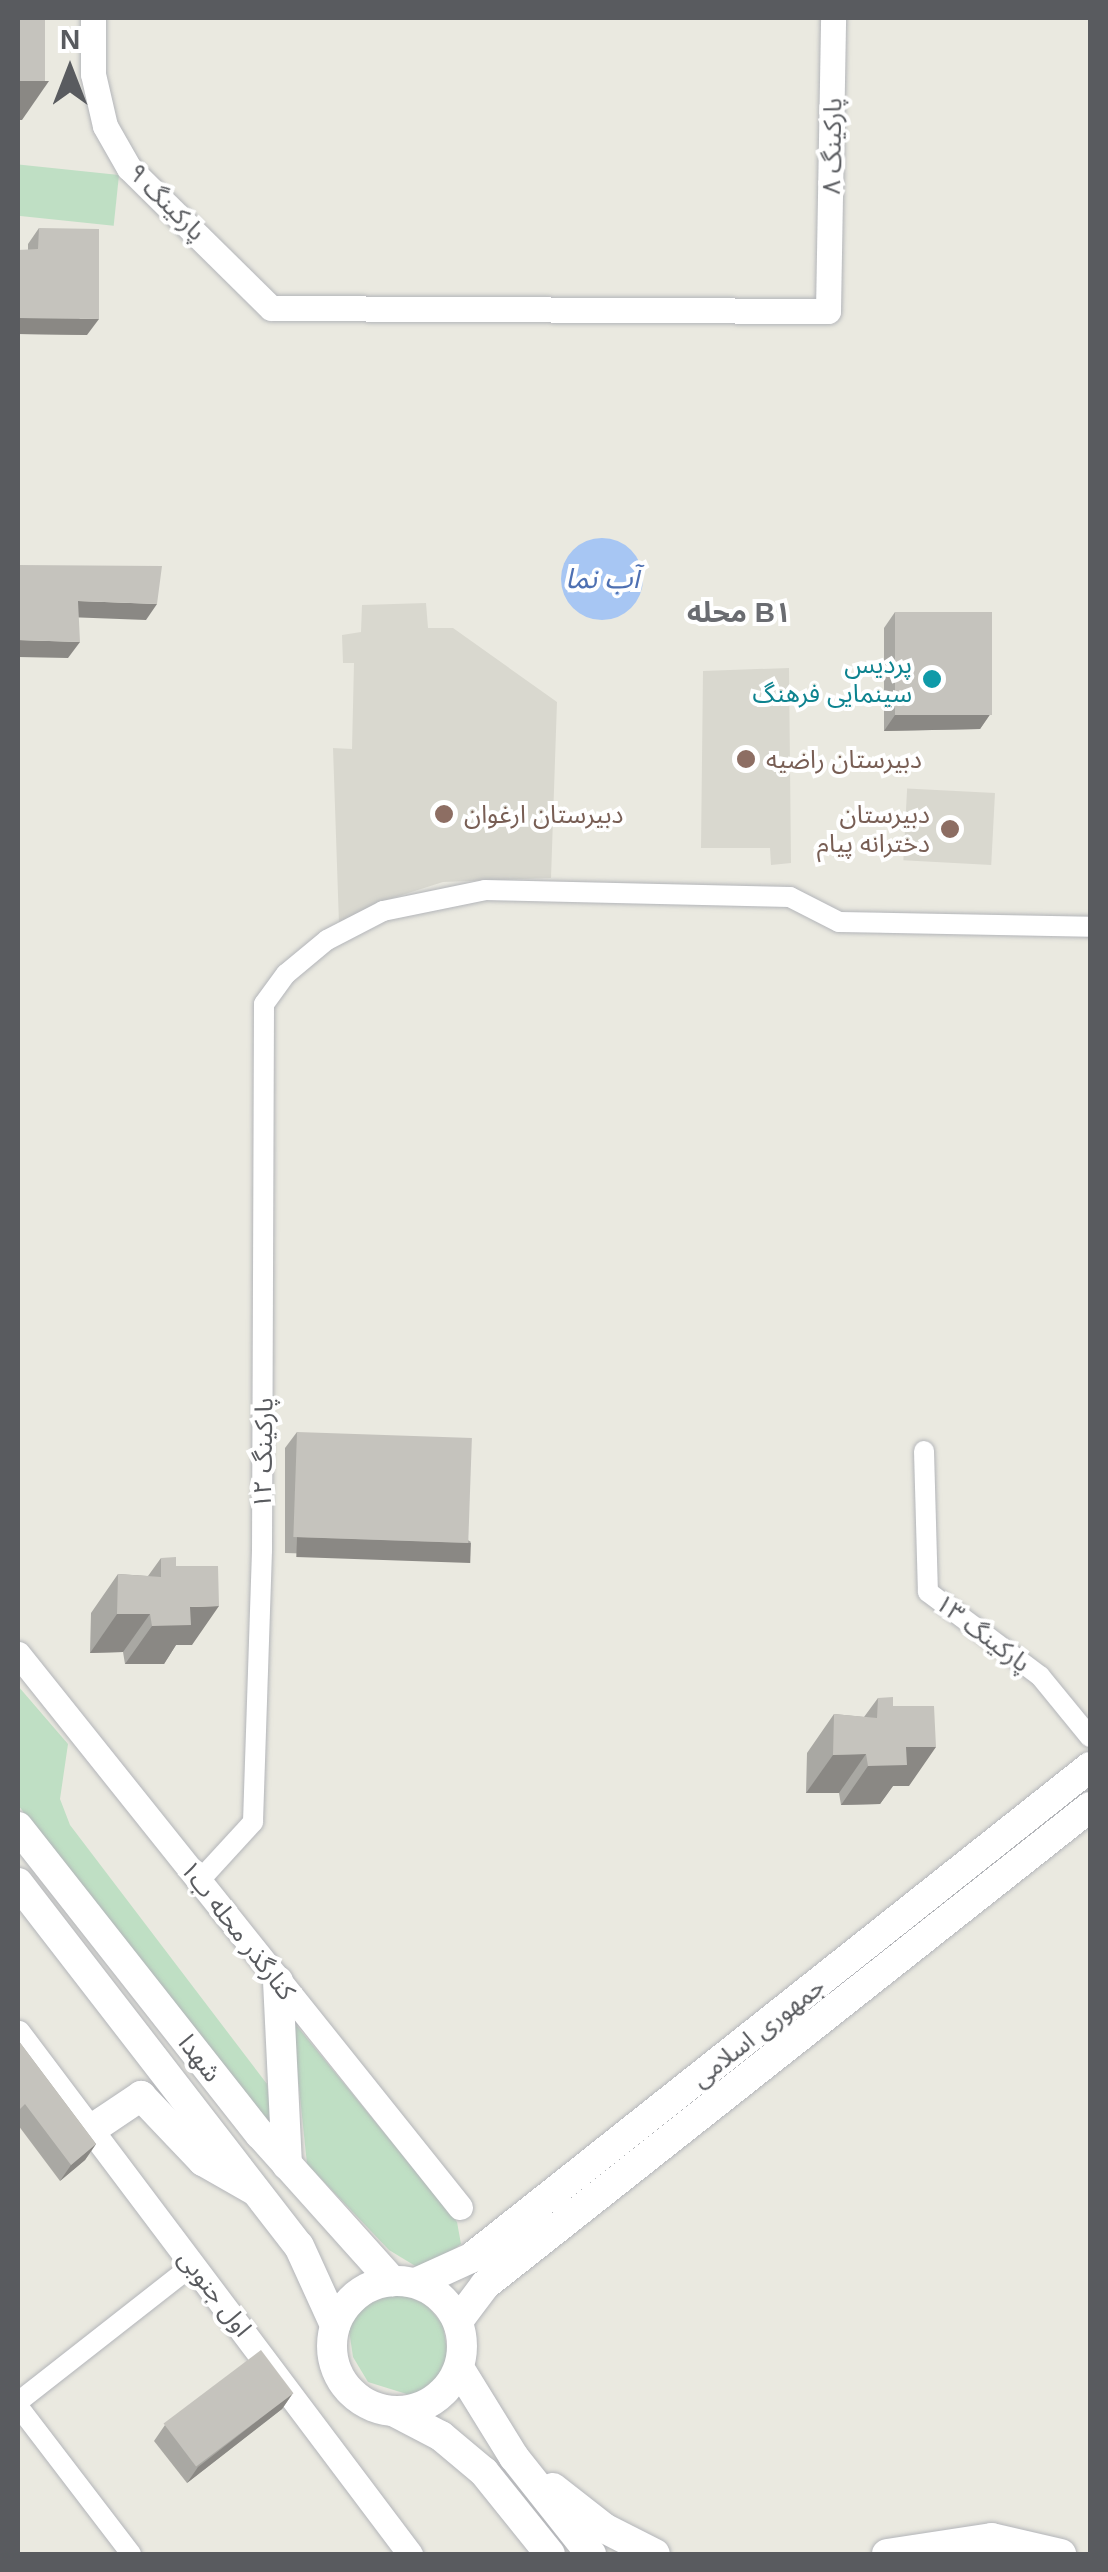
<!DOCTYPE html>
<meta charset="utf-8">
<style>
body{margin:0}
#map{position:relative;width:1108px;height:2572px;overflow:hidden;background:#eae9e0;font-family:Arial,"Noto Sans Arabic",sans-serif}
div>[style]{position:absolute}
.education>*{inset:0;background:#d9d8cf;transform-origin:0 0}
.green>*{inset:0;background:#bfdfc4;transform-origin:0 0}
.water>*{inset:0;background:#a7c6f3}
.round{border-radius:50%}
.roads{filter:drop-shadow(0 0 2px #b3b5b9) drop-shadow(0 0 2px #b3b5b9)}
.minor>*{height:20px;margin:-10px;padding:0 10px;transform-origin:10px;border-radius:10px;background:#fff}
.tertiary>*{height:25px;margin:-12.5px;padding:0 12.5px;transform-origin:12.5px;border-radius:12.5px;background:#fff}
.secondary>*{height:30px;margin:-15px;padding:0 15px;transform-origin:15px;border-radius:15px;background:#fff}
.secondary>.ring{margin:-15px;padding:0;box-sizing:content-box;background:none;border:30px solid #fff;border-radius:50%}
.wall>*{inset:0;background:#a9a8a3}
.shaded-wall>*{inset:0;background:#8a8884;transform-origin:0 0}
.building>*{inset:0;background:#c5c3bd;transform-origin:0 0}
.dots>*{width:28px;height:28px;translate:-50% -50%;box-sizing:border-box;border:5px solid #fff;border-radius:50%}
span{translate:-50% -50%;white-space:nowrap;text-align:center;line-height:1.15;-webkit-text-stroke:8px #fff;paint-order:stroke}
.street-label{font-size:25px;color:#595b5f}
.culture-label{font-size:25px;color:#0d838f}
.right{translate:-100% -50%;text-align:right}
.education-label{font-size:25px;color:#785e54}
.left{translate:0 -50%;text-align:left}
.water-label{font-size:28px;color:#4e70b2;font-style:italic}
.neighbourhood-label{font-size:28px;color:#6a6c71;font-weight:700}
.frame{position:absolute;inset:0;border:20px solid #595b5f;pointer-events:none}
.north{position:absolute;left:20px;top:20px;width:100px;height:100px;-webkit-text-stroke:8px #fff;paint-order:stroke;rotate:0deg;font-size:28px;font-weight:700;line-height:40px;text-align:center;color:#595b5f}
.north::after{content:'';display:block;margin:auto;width:35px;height:45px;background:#595b5f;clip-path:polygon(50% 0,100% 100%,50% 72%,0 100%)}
</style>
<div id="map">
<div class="education">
<div style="clip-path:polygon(426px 603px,428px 628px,453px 628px,557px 702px,551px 878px,443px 882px,377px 903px,339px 924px,333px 748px,352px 749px,354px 663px,343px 663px,342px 635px,361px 632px,362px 605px)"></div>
<div style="clip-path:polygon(789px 668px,791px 863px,771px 865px,770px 848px,701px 848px,703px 671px)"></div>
<div style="left:995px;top:793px;width:72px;height:88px;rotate:93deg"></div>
</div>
<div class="green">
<div style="left:119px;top:175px;width:51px;height:101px;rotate:96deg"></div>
<div style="clip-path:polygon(18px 1686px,68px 1744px,60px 1799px,70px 1825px,267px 2084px,275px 2138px,18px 1805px)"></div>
<div style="clip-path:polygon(292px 2020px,457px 2222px,461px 2244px,441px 2259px,417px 2267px,389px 2250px,307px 2164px)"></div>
<div style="clip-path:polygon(398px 2293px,426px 2304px,443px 2325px,448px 2357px,440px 2376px,413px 2396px,368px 2382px,353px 2357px,349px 2330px,358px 2307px)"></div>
</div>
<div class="water">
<div class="round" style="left:561px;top:538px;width:82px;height:82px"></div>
</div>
<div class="roads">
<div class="minor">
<div style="left:924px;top:1451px;width:141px;rotate:88.4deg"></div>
<div style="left:928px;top:1592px;width:140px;rotate:36.9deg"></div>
<div style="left:1040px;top:1676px;width:79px;rotate:50.7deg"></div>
<div style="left:199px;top:1881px;width:80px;rotate:-47.5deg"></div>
<div style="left:253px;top:1822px;width:272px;rotate:-88.1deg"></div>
<div style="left:262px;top:1550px;width:546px;rotate:-89.79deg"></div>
<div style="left:264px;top:1004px;width:37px;rotate:-54deg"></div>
<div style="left:286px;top:974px;width:53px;rotate:-39.7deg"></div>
<div style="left:327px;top:940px;width:63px;rotate:-27.4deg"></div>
<div style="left:383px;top:911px;width:104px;rotate:-11.6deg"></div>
<div style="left:485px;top:890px;width:305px;rotate:1.3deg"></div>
<div style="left:790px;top:897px;width:55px;rotate:27deg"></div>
<div style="left:839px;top:922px;width:251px;rotate:1.1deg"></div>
<div style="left:18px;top:2402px;width:222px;rotate:-38.1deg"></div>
<div style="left:18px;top:2406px;width:186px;rotate:52.6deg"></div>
</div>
<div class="tertiary">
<div style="left:93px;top:18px;width:56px;rotate:90deg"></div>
<div style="left:93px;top:74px;width:53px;rotate:77deg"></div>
<div style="left:105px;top:126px;width:48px;rotate:60.3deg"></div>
<div style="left:129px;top:168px;width:199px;rotate:44.6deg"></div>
<div style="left:271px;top:308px;width:557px;rotate:0.31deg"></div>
<div style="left:828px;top:311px;width:293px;rotate:-89deg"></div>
<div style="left:18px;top:1654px;width:708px;rotate:51.37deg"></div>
<div style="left:18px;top:2033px;width:652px;rotate:53.04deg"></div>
</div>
<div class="secondary">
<div style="left:18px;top:1827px;width:391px;rotate:51.8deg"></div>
<div style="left:260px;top:2134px;width:198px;rotate:48.1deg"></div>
<div style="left:18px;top:1883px;width:459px;rotate:52.3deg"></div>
<div style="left:299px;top:2246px;width:87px;rotate:65.5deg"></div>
<div style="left:278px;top:1981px;width:184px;rotate:87.2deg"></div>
<div style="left:89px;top:2131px;width:63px;rotate:-33.9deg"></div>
<div style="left:141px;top:2096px;width:90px;rotate:46.4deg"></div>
<div style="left:203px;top:2161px;width:59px;rotate:29.6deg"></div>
<div class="ring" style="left:332px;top:2281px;width:100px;height:100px"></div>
<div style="left:416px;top:2283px;width:60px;rotate:-24.4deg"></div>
<div style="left:471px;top:2258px;width:790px;rotate:-38.42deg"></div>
<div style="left:458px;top:2321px;width:45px;rotate:-53.1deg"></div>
<div style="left:485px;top:2285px;width:771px;rotate:-38.31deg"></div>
<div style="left:459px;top:2368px;width:105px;rotate:58.3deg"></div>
<div style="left:514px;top:2457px;width:124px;rotate:51.6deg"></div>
<div style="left:393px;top:2411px;width:54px;rotate:27.5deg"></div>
<div style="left:441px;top:2436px;width:56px;rotate:39.9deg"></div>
<div style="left:484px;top:2472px;width:105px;rotate:51.2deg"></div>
<div style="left:553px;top:2488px;width:65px;rotate:38.1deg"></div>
<div style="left:604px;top:2528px;width:57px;rotate:27deg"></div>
<div style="left:887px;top:2554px;width:106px;rotate:-8.7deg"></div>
<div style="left:992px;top:2538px;width:71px;rotate:13.1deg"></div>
</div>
</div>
<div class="wall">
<div style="clip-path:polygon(39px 228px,87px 335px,18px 334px,18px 250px,28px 250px,28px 244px)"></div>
<div style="clip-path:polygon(895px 612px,991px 713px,980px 729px,884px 731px,884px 628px)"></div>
<div style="clip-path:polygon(297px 1432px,471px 1542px,459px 1558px,285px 1553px,285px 1448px)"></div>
<div style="clip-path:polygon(161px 1558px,176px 1566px,192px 1645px,176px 1645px,164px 1664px,125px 1664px,123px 1652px,90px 1653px,91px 1613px,118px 1574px,148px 1576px)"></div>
<div style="clip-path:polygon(878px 1698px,893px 1706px,909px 1786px,893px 1786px,880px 1804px,841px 1805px,839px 1793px,806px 1793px,807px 1753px,834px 1714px,864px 1717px)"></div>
<div style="clip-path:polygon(18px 2040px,96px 2144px,85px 2160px,60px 2181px,18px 2125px)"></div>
<div style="clip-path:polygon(293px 2393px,282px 2409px,187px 2483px,154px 2441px,165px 2425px)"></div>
</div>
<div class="shaded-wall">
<div style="clip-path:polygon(18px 81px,49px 81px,22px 120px,18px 120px)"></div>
<div style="clip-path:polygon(18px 318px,99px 319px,87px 335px,18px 334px)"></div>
<div style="clip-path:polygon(78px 601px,157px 604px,146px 620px,67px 617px)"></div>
<div style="clip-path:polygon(18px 640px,80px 642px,68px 658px,18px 657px)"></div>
<div style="clip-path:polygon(991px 713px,980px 729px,884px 731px,895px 715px)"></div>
<div style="left:297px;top:1537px;width:174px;height:20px;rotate:2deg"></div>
<div style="clip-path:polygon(219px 1606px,192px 1645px,176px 1645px,164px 1664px,125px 1664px,152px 1626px,190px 1607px)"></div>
<div style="clip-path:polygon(117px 1614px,150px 1614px,123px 1652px,90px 1653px)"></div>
<div style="clip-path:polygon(906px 1747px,936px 1747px,909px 1786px,893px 1786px,880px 1804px,841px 1805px,868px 1766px)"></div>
<div style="clip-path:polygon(866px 1754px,839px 1793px,806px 1793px,833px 1755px)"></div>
<div style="clip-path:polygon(96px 2144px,85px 2160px,60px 2181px,71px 2165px)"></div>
<div style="clip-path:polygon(293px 2393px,282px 2409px,187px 2483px,198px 2467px)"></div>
</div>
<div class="building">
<div style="left:18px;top:18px;width:27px;height:63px"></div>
<div style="clip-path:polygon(39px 228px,99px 229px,99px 319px,18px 318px,18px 250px,38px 249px)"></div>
<div style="clip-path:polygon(18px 440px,19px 440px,18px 497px)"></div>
<div style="clip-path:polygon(18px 565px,162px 566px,157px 604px,78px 601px,80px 642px,18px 640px)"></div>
<div style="left:895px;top:612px;width:97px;height:103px"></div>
<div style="left:297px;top:1432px;width:175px;height:105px;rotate:2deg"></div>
<div style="clip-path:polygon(176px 1557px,176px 1566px,218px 1566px,219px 1606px,190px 1607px,191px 1625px,152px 1626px,150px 1614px,117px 1614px,118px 1574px,161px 1577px,161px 1558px)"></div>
<div style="clip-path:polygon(893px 1697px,893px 1706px,934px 1706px,936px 1747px,906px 1747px,907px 1765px,868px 1766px,866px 1754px,833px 1755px,834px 1714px,877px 1718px,878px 1698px)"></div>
<div style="clip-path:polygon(18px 2040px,96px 2144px,71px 2165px,25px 2104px,18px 2111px)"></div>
<div style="left:261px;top:2350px;width:54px;height:122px;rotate:53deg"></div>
</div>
<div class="dots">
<div style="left:932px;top:679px;background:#0f9aa8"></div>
<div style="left:746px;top:759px;background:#8d6e63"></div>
<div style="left:444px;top:814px;background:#8d6e63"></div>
<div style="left:950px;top:829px;background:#8d6e63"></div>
</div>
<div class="street-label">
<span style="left:832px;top:146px;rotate:-89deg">پارکینگ ۸</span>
<span style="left:167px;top:202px;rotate:45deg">پارکینگ ۹</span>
<span style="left:263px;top:1453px;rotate:-89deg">پارکینگ ۱۲</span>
<span style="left:983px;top:1633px;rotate:37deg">پارکینگ ۱۳</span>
<span style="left:238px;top:1930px;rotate:52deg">کنارگذر محله ب۱</span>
<span style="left:758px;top:2032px;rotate:-38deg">جمهوری اسلامی</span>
<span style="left:200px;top:2058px;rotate:52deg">شهدا</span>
<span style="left:215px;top:2293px;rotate:52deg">اول جنوبی</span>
</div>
<div class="culture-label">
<span class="right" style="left:912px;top:679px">پردیس<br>سینمایی فرهنگ</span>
</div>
<div class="education-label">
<span class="left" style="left:766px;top:759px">دبیرستان راضیه</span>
<span class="left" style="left:464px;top:814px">دبیرستان ارغوان</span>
<span class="right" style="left:930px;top:829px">دبیرستان<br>دخترانه پیام</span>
</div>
<div class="water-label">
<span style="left:602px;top:579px">آب نما</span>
</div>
<div class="neighbourhood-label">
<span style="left:739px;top:613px">محله B۱</span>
</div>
<div class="frame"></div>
<div class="north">N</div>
</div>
